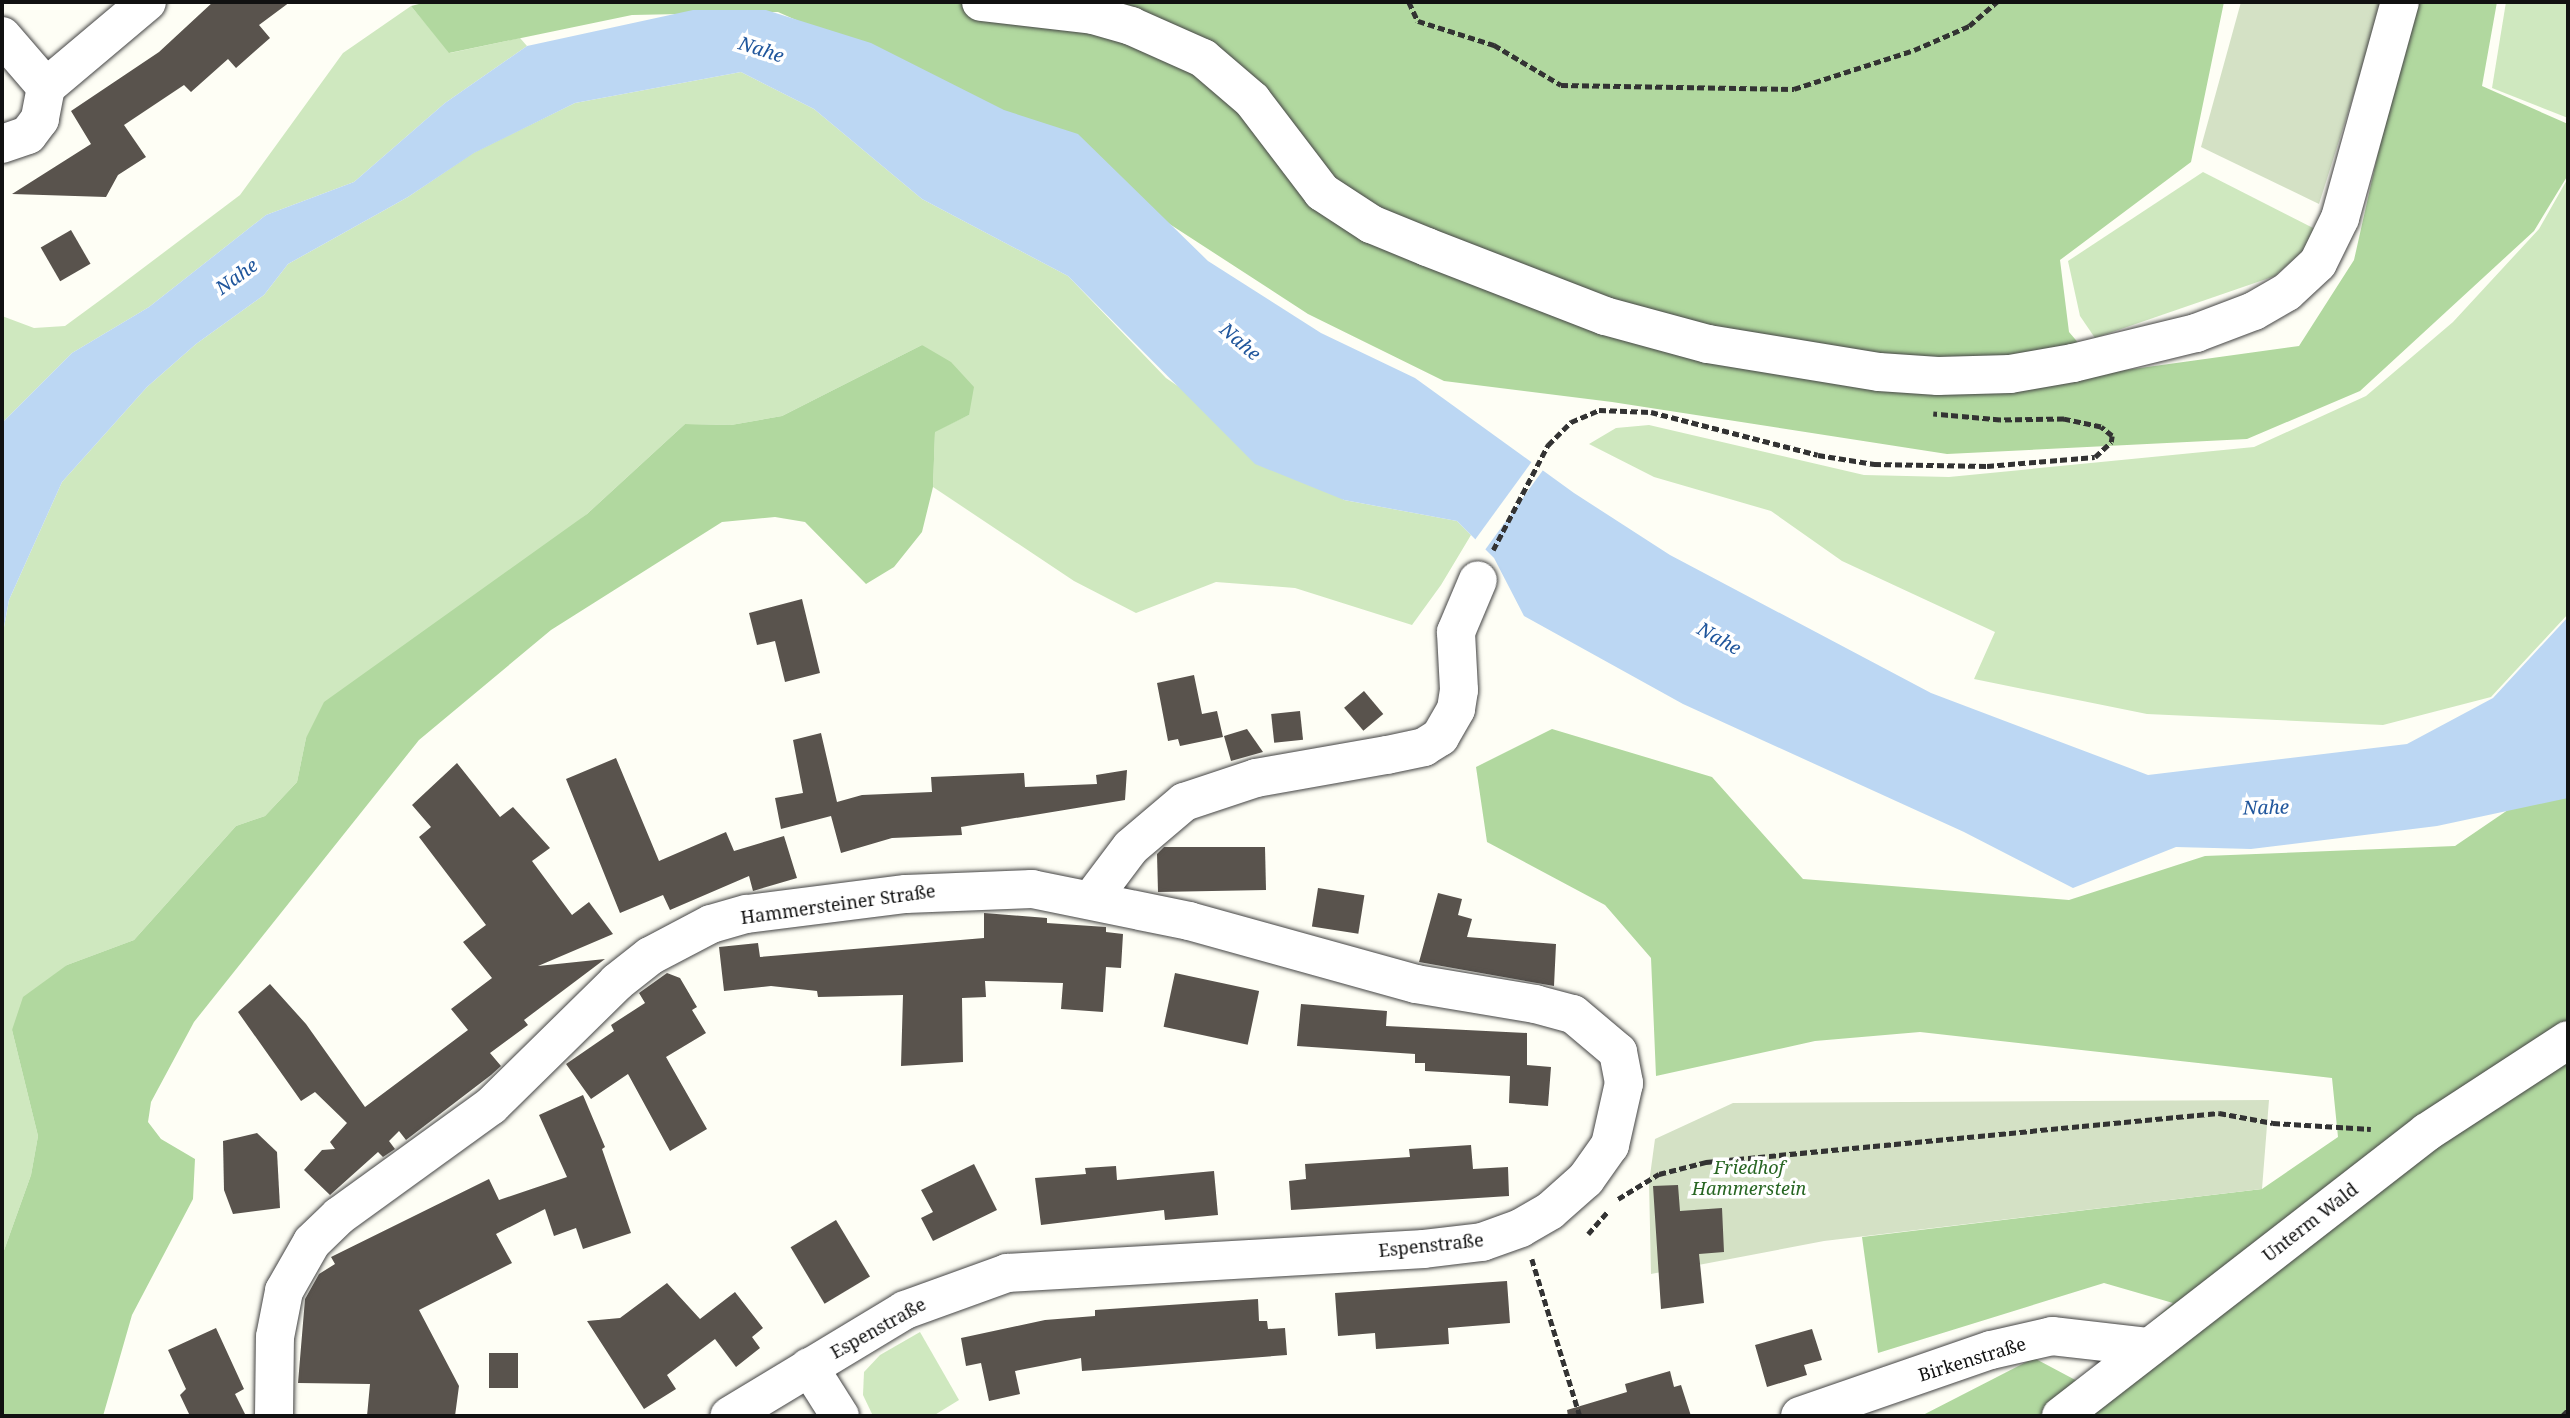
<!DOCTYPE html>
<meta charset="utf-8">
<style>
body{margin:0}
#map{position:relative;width:2570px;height:1418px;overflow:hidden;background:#fefef5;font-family:"Noto Serif",serif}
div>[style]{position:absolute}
.green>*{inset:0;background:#cfe8bf}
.forest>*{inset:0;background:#b1d89f}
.cemetery>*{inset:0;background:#d4e1c5}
.water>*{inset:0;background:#bcd7f3}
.pier>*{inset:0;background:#fefef5;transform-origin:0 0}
.building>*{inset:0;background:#59534d;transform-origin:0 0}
.path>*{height:4.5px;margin-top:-2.25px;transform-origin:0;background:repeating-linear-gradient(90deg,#333 0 7px,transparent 0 10.5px)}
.roads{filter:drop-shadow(0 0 2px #444) drop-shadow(0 0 2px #444)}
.minor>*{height:38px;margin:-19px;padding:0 19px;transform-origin:19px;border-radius:19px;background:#fff}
span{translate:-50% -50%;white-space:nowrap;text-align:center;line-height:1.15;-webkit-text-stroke:7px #fff;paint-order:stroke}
.street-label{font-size:18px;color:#111}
.park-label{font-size:18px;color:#286623;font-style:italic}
.water-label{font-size:19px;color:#20569c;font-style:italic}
.frame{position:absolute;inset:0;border:4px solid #111;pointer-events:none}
</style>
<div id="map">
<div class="green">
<div style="clip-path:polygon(2506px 2px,2568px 2px,2568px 118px,2492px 88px)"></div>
<div style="clip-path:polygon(411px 6px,450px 53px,520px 38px,527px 46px,445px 103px,354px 182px,266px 215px,149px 307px,72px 353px,2px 423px,2px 316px,34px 328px,65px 326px,110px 293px,240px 195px,343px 53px)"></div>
<div style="clip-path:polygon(741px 72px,814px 109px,922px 199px,1068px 276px,1166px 378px,1344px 500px,1457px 521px,1471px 535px,1441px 585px,1412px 625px,1295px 588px,1216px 582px,1136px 613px,1074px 581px,933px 487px,935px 431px,969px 415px,922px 345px,782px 416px,731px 425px,685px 424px,587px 514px,306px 738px,297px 782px,265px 816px,236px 826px,134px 940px,67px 965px,12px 1030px,38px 1136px,31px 1175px,2px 1256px,2px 638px,9px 600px,62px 482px,147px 387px,196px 344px,264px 295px,288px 264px,408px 197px,473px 153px,575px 103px)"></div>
<div style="clip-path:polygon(2203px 172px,2323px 233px,2275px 276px,2095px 338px,2080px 316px,2068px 261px)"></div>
<div style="clip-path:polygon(2568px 178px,2568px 614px,2491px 697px,2383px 725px,2147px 714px,1974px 679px,1995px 632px,1842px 561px,1771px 511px,1654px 477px,1589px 444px,1616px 428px,1649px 425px,1864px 475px,1949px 477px,2254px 447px,2366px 396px,2453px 322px,2539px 229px)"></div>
<div style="clip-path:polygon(920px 1332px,959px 1400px,933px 1416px,873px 1416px,863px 1395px,864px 1372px,880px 1355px)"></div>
</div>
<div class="forest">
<div style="clip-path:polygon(427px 2px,2224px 2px,2191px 162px,2060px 260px,2069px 332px,2104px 373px,2299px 346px,2354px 260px,2412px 2px,2497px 2px,2482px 86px,2568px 124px,2568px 175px,2534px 231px,2360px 391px,2247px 439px,1947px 454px,1612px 402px,1444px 381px,1308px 314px,985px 104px,778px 12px,632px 15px,449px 53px,411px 6px)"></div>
<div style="clip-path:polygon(922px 345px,951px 362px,974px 387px,969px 415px,935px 432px,933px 487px,922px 532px,894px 567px,866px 584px,805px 522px,775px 517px,722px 522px,551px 630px,419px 740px,194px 1022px,151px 1102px,148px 1122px,161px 1139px,195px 1159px,193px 1199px,132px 1315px,103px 1416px,2px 1416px,2px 1256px,31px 1175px,38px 1136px,12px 1030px,23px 997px,67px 965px,134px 940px,236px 826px,265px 816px,297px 782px,306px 738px,324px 702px,587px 514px,685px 424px,731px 425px,782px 416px)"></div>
<div style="clip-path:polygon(1552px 729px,1712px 777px,1803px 879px,2069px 900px,2205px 856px,2455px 846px,2568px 769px,2568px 1416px,1921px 1416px,2034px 1358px,2081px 1383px,2173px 1303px,2104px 1283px,1878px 1353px,1862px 1237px,2262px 1189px,2338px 1137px,2332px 1078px,1920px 1032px,1815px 1041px,1656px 1076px,1651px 958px,1605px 905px,1487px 842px,1476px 767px)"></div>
</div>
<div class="cemetery">
<div style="clip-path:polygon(2241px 2px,2383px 2px,2319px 204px,2201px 147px)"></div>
<div style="clip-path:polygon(2269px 1100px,2262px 1189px,1824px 1241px,1651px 1274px,1649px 1183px,1655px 1139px,1733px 1103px)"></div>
</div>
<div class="water">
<div style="clip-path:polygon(693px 10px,766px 10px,871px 43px,1004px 110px,1078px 134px,1208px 261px,1321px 333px,1415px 378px,1574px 493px,1670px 555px,1931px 693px,2148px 775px,2407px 744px,2493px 698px,2568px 617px,2568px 798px,2437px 826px,2251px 849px,2176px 847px,2073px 888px,1964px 832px,1683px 704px,1524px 616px,1494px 558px,1457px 521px,1344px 500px,1255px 464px,1068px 276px,922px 199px,814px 109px,741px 72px,575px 103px,474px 153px,408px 197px,288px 264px,264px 295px,196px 344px,147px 387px,62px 482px,9px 600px,2px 638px,2px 423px,72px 353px,149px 307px,266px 215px,354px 182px,445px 103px,527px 46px)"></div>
</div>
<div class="pier">
<div style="left:1533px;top:460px;width:14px;height:106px;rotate:36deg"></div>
</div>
<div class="building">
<div style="clip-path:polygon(213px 2px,290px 2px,259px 25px,270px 38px,236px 68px,228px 59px,191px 92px,184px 85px,124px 125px,146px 157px,118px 175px,106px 197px,12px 194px,91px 144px,71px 111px,159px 52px)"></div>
<div style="left:71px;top:230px;width:39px;height:35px;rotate:60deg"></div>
<div style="clip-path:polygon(802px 599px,820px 673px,785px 682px,775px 641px,757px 645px,749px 613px)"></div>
<div style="clip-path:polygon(1194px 675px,1202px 714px,1217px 711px,1223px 737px,1180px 746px,1178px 739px,1168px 741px,1157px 683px)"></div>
<div style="left:1364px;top:691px;width:30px;height:26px;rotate:50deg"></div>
<div style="left:1300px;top:711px;width:29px;height:29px;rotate:84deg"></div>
<div style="clip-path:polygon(1247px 729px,1263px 752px,1231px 761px,1224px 736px)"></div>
<div style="clip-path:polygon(821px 733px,837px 802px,862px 795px,932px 792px,931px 777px,1024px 773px,1025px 787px,1097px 784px,1096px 775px,1127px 770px,1125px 800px,961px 827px,962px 835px,892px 838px,841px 853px,831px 816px,781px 829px,775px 798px,803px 793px,793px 740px)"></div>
<div style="clip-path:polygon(616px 758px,659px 861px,726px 832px,734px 851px,784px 836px,797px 878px,753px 891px,749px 876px,670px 910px,663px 895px,620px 913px,566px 779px)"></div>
<div style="clip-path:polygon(457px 763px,500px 817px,513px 807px,550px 848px,532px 861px,572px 915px,589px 902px,613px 934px,538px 966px,605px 959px,524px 1020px,528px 1025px,490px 1053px,501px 1066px,491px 1075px,406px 1140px,399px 1131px,389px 1141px,395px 1149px,383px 1157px,378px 1152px,330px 1195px,304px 1170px,322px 1150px,335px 1149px,330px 1142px,347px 1123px,315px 1092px,301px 1101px,238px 1012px,270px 984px,306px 1024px,365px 1107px,468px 1030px,451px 1009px,492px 978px,463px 942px,486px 925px,419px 837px,431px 827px,412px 805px)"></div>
<div style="clip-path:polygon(1164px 847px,1265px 847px,1266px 890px,1158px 892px,1157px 854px)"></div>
<div style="left:1318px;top:888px;width:47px;height:39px;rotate:9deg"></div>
<div style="clip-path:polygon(1438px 893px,1462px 899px,1458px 915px,1472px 919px,1467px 937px,1556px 944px,1554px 986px,1419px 962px)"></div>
<div style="clip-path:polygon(984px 913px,1047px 918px,1047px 923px,1106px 927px,1106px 932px,1123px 934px,1121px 968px,1106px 967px,1103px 1012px,1061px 1009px,1063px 983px,985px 981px,986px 997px,962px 998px,963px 1062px,901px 1066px,903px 995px,818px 997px,817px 991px,771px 986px,724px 991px,719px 947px,758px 943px,760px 957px,984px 938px)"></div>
<div style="clip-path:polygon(667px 973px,680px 978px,697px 1007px,692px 1010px,706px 1033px,666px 1057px,707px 1129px,670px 1151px,628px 1074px,591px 1099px,566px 1064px,614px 1031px,611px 1025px,645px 1003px,639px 993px)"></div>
<div style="left:1175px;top:973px;width:86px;height:55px;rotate:12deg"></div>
<div style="clip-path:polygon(1301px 1004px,1387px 1011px,1386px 1026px,1527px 1033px,1527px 1065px,1551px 1067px,1548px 1106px,1509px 1103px,1510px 1076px,1425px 1071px,1425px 1063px,1415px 1063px,1415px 1054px,1297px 1046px)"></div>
<div style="clip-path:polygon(583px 1095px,605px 1147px,602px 1149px,631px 1233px,583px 1249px,576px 1228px,554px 1236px,545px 1209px,496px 1234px,512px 1263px,419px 1310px,459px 1386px,455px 1416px,367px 1416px,370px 1384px,298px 1383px,305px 1299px,319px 1274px,335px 1264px,331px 1257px,489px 1179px,499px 1200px,567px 1177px,539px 1115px)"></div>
<div style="clip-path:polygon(257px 1133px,277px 1152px,280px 1208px,233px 1214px,224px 1190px,223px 1141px)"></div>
<div style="clip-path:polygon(1471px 1145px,1473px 1169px,1508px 1167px,1509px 1196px,1291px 1210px,1289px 1181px,1306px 1179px,1305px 1164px,1410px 1157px,1409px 1149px)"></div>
<div style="clip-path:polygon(974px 1164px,997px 1210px,933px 1241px,921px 1218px,933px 1212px,921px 1190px)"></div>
<div style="clip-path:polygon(1116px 1166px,1117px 1180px,1214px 1171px,1218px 1215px,1165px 1220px,1164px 1210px,1041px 1225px,1035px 1178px,1086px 1174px,1085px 1168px)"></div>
<div style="clip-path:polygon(1678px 1185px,1680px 1211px,1722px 1208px,1724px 1252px,1699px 1254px,1704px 1303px,1661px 1309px,1653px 1186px)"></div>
<div style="left:836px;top:1220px;width:66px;height:53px;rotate:59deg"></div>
<div style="clip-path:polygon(1507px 1281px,1510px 1323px,1448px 1328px,1449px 1344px,1376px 1349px,1375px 1333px,1338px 1336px,1335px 1293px)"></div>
<div style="clip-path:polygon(667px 1283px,700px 1319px,735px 1292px,763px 1328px,752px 1337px,760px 1348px,736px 1367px,715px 1339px,667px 1375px,676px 1389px,644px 1409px,587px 1321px,620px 1318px)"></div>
<div style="clip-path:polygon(1258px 1299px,1259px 1321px,1267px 1321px,1268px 1329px,1285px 1328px,1287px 1355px,1082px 1371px,1081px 1358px,1015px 1371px,1020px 1394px,989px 1401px,981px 1363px,966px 1366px,961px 1338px,1045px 1320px,1095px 1316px,1095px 1310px)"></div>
<div style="clip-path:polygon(216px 1328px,244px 1389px,235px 1394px,246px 1416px,190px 1416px,180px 1395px,186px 1389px,168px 1350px)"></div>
<div style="clip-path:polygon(1812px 1329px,1822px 1360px,1804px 1365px,1807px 1375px,1767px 1387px,1755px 1345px)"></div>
<div style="left:489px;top:1353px;width:29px;height:35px"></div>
<div style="clip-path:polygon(1670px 1371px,1674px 1387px,1681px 1385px,1691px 1416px,1568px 1416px,1567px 1410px,1627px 1392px,1625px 1384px)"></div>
</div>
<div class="path">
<div style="left:1409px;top:2px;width:21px;rotate:65deg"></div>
<div style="left:1418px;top:21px;width:80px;rotate:17.5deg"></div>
<div style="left:1494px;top:45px;width:78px;rotate:30.8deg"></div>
<div style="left:1561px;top:85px;width:233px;rotate:1deg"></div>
<div style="left:1794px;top:89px;width:126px;rotate:-18deg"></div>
<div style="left:1914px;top:50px;width:60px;rotate:-23.6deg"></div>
<div style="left:1969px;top:26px;width:37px;rotate:-41deg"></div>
<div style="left:1493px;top:550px;width:119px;rotate:-62.4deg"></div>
<div style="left:1548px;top:445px;width:33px;rotate:-45deg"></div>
<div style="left:1571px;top:422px;width:30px;rotate:-23deg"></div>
<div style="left:1599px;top:410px;width:52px;rotate:2.2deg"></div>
<div style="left:1651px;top:412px;width:172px;rotate:14.4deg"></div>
<div style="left:1818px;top:455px;width:57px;rotate:9.1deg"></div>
<div style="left:1874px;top:464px;width:113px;rotate:1deg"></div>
<div style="left:1987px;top:466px;width:108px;rotate:-4.8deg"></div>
<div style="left:2095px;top:457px;width:22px;rotate:-43deg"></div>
<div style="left:2111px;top:442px;width:6px;rotate:-81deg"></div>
<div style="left:2112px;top:436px;width:14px;rotate:-141deg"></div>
<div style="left:2101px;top:427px;width:38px;rotate:-168deg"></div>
<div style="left:2064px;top:419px;width:64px;rotate:179.1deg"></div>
<div style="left:2000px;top:420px;width:67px;rotate:-174.9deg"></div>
<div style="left:1618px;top:1199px;width:48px;rotate:-31.4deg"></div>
<div style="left:1659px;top:1174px;width:49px;rotate:-14.3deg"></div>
<div style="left:1706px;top:1162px;width:515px;rotate:-5.46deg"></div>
<div style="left:2219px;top:1113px;width:55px;rotate:10.5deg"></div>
<div style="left:2273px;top:1123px;width:98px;rotate:3.5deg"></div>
<div style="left:1588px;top:1234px;width:30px;rotate:-49deg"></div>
<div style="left:1532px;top:1259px;width:164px;rotate:73deg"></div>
<div style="left:2562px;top:1416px;width:8px;rotate:-45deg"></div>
</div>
<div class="roads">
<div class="minor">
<div style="left:981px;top:2px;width:113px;rotate:6.6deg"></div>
<div style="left:1093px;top:15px;width:40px;rotate:16deg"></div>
<div style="left:1131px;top:26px;width:79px;rotate:24deg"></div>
<div style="left:1203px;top:58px;width:65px;rotate:40.6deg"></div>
<div style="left:1252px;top:100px;width:116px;rotate:52.7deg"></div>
<div style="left:1322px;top:192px;width:59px;rotate:33.1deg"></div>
<div style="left:1371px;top:224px;width:61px;rotate:22.3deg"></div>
<div style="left:1427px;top:247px;width:191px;rotate:21.2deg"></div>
<div style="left:1605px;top:316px;width:107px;rotate:15.2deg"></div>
<div style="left:1708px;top:344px;width:173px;rotate:9.3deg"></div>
<div style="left:1879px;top:372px;width:59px;rotate:3.9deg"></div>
<div style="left:1938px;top:376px;width:72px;rotate:-1.6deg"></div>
<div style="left:2010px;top:374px;width:64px;rotate:-9.9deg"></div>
<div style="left:2073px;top:363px;width:127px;rotate:-13.7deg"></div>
<div style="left:2196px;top:333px;width:62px;rotate:-20.8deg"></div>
<div style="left:2254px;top:311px;width:38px;rotate:-30deg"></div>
<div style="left:2287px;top:292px;width:42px;rotate:-43.1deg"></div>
<div style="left:2318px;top:263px;width:50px;rotate:-63.9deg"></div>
<div style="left:2340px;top:218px;width:224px;rotate:-74.5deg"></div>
<div style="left:2px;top:36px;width:67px;rotate:49.2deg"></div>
<div style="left:46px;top:87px;width:33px;rotate:101deg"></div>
<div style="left:40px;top:119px;width:20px;rotate:127deg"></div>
<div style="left:28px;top:135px;width:28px;rotate:161deg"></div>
<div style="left:46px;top:87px;width:132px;rotate:-40.1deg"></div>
<div style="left:1091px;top:900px;width:66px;rotate:-53deg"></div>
<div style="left:1131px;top:847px;width:70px;rotate:-40.3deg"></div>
<div style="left:1184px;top:802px;width:76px;rotate:-18.4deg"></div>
<div style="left:1256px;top:778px;width:133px;rotate:-10deg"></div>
<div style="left:1387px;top:755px;width:38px;rotate:-12deg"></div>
<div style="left:1424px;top:747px;width:19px;rotate:-32deg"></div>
<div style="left:1440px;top:737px;width:32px;rotate:-60deg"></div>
<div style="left:1456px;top:709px;width:19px;rotate:-81deg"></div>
<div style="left:1459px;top:690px;width:58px;rotate:-93deg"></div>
<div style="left:1456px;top:632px;width:56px;rotate:-67.1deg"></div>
<div style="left:809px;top:1367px;width:58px;rotate:57.7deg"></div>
<div style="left:274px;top:1416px;width:79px;rotate:-89.3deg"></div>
<div style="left:275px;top:1337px;width:47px;rotate:-78.9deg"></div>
<div style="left:284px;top:1291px;width:56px;rotate:-60.3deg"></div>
<div style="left:312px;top:1242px;width:37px;rotate:-44deg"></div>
<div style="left:339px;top:1216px;width:188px;rotate:-35.9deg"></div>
<div style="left:491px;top:1106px;width:177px;rotate:-44.5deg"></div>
<div style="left:617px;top:982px;width:42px;rotate:-38.2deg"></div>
<div style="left:650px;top:956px;width:69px;rotate:-27.7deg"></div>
<div style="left:711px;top:924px;width:37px;rotate:-16deg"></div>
<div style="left:747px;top:914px;width:160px;rotate:-7.2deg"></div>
<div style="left:906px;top:894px;width:126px;rotate:-2.3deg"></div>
<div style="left:1032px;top:889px;width:160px;rotate:11.5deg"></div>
<div style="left:1189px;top:921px;width:236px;rotate:15.5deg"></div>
<div style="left:1416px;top:984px;width:121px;rotate:9.5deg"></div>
<div style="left:1535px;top:1004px;width:39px;rotate:15deg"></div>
<div style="left:1573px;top:1014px;width:59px;rotate:40.2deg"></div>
<div style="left:1618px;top:1052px;width:32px;rotate:79deg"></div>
<div style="left:1624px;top:1083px;width:64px;rotate:102.7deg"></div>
<div style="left:1610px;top:1145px;width:42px;rotate:125.2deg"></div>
<div style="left:1586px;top:1179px;width:48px;rotate:138.4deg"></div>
<div style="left:1550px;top:1211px;width:34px;rotate:150deg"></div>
<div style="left:1521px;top:1228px;width:41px;rotate:160.3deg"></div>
<div style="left:1482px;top:1242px;width:58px;rotate:173.1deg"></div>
<div style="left:1424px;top:1249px;width:418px;rotate:176.7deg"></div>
<div style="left:1007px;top:1273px;width:109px;rotate:160.1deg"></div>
<div style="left:905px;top:1310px;width:205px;rotate:148.9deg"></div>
<div style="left:1800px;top:1416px;width:202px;rotate:-19.1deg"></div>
<div style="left:1991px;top:1350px;width:63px;rotate:-12.9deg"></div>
<div style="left:2052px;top:1336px;width:98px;rotate:6.5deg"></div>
<div style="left:2061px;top:1416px;width:463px;rotate:-37.8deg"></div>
<div style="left:2427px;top:1132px;width:168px;rotate:-33.1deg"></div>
</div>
</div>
<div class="street-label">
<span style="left:838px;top:904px;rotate:-8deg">Hammersteiner Straße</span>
<span style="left:2310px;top:1222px;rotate:-38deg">Unterm Wald</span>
<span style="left:1431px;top:1245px;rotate:-6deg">Espenstraße</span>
<span style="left:878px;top:1328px;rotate:-29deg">Espenstraße</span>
<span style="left:1972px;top:1359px;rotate:-17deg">Birkenstraße</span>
</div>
<div class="park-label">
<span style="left:1749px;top:1178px">Friedhof<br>Hammerstein</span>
</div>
<div class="water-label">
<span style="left:761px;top:50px;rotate:18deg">Nahe</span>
<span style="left:237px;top:277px;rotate:-36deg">Nahe</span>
<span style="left:1240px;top:342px;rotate:41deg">Nahe</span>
<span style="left:1719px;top:639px;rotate:29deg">Nahe</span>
<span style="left:2266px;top:808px;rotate:-1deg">Nahe</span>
</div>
<div class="frame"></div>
</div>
